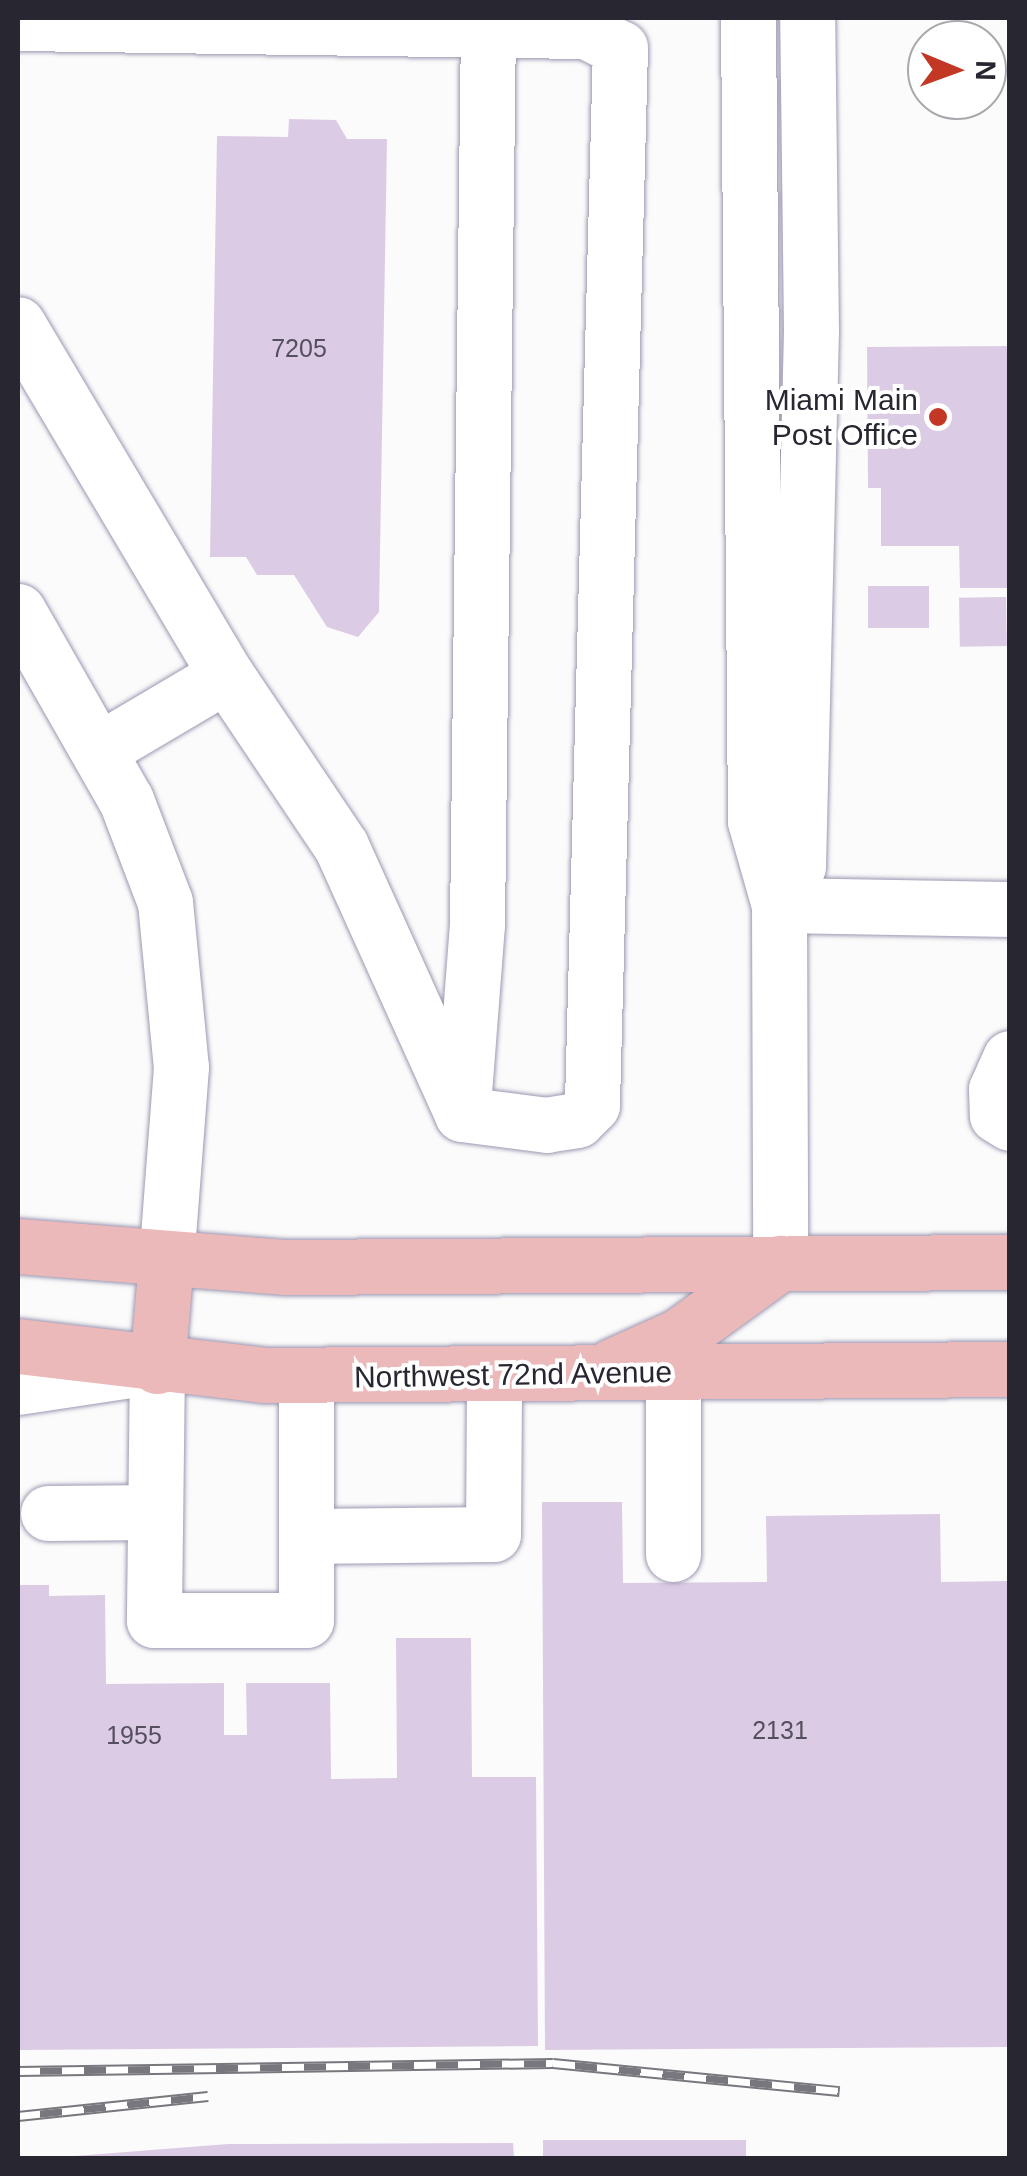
<!DOCTYPE html>
<style>
body{margin:0}
#map{position:relative;width:1027px;height:2176px;overflow:hidden;background:#fbfbfb;font-family:Helvetica,sans-serif}
div>[style]{position:absolute}
.building>*{inset:0;background:#dccbe5;transform-origin:0 0}
.roads{filter:drop-shadow(0 0 2px #9b98b2) drop-shadow(0 0 2px #9b98b2)}
.minor>*{height:55px;margin:-27.5px;padding:0 27.5px;transform-origin:27.5px;border-radius:27.5px;background:#fff}
.major>*{height:55px;margin:-27.5px;padding:0 27.5px;transform-origin:27.5px;border-radius:27.5px;background:#ecb9bb}
.rail>*{height:11px;margin-top:-5.5px;transform-origin:0;background:repeating-linear-gradient(90deg,#fff 0 22px,#77777d 0 44px);box-sizing:border-box;border-block:2px solid #77777d}
.dots>*{width:28px;height:28px;translate:-50% -50%;box-sizing:border-box;border:5px solid #fff;border-radius:50%}
span{translate:-50% -50%;white-space:nowrap;text-align:center;line-height:1.15;-webkit-text-stroke:8px #fff;paint-order:stroke}
.number-label{font-size:25px;color:#544f5e}
.number-label span{-webkit-text-stroke-width:0}
.poi-label{font-size:30px;color:#272631}
.right{translate:-100% -50%;text-align:right}
.street-label{font-size:30px;color:#272631}
.frame{position:absolute;inset:0;border:20px solid #272631;pointer-events:none}
.north{position:absolute;left:907px;top:20px;width:100px;height:100px;box-sizing:border-box;background:#fff;border:2px solid #a9a8ad;border-radius:50%;rotate:91deg;font-size:28px;font-weight:700;line-height:40px;text-align:center;color:#272631}
.north::after{content:'';display:block;margin:auto;width:35px;height:45px;background:#c33725;clip-path:polygon(50% 0,100% 100%,50% 72%,0 100%)}
</style>
<div id="map">
<div class="building">
<div style="clip-path:polygon(289px 119px,336px 120px,347px 139px,387px 139px,379px 612px,358px 637px,327px 627px,294px 575px,257px 575px,246px 557px,210px 557px,217px 136px,288px 137px)"></div>
<div style="clip-path:polygon(1010px 346px,1010px 588px,960px 588px,959px 546px,881px 546px,881px 488px,868px 488px,867px 347px)"></div>
<div style="left:929px;top:586px;width:42px;height:61px;rotate:90deg"></div>
<div style="left:1006px;top:597px;width:49px;height:47px;rotate:89deg"></div>
<div style="clip-path:polygon(542px 1502px,622px 1502px,623px 1583px,767px 1582px,766px 1516px,940px 1514px,941px 1582px,1010px 1581px,1010px 2047px,545px 2050px)"></div>
<div style="clip-path:polygon(18px 1585px,49px 1585px,49px 1596px,105px 1595px,106px 1684px,224px 1683px,224px 1735px,247px 1735px,246px 1683px,330px 1683px,331px 1779px,397px 1778px,396px 1638px,471px 1638px,472px 1777px,536px 1777px,538px 2046px,20px 2050px)"></div>
<div style="left:746px;top:2140px;width:18px;height:203px;rotate:90deg"></div>
<div style="clip-path:polygon(513px 2143px,514px 2158px,75px 2156px,228px 2144px)"></div>
</div>
<div class="roads">
<div class="minor">
<div style="left:748px;top:18px;width:803px;rotate:89.5deg"></div>
<div style="left:755px;top:821px;width:87px;rotate:74.1deg"></div>
<div style="left:779px;top:905px;width:358px;rotate:89.8deg"></div>
<div style="left:18px;top:23px;width:568px;rotate:0.81deg"></div>
<div style="left:586px;top:31px;width:38px;rotate:27deg"></div>
<div style="left:620px;top:48px;width:1057px;rotate:91.52deg"></div>
<div style="left:592px;top:1105px;width:21px;rotate:135deg"></div>
<div style="left:577px;top:1120px;width:30px;rotate:171deg"></div>
<div style="left:547px;top:1125px;width:86px;rotate:-172.6deg"></div>
<div style="left:462px;top:1114px;width:294px;rotate:-114.3deg"></div>
<div style="left:341px;top:846px;width:206px;rotate:-123.9deg"></div>
<div style="left:226px;top:675px;width:408px;rotate:-120.7deg"></div>
<div style="left:18px;top:611px;width:218px;rotate:60.3deg"></div>
<div style="left:126px;top:800px;width:109px;rotate:69.1deg"></div>
<div style="left:165px;top:902px;width:166px;rotate:84.5deg"></div>
<div style="left:181px;top:1067px;width:194px;rotate:94.4deg"></div>
<div style="left:99px;top:750px;width:147px;rotate:-30.6deg"></div>
<div style="left:779px;top:905px;width:43px;rotate:-64deg"></div>
<div style="left:798px;top:866px;width:536px;rotate:-88.61deg"></div>
<div style="left:811px;top:330px;width:312px;rotate:-90.7deg"></div>
<div style="left:779px;top:905px;width:231px;rotate:1deg"></div>
<div style="left:1010px;top:1058px;width:34px;rotate:114deg"></div>
<div style="left:996px;top:1089px;width:26px;rotate:88deg"></div>
<div style="left:997px;top:1115px;width:15px;rotate:32deg"></div>
<div style="left:463px;top:1106px;width:183px;rotate:-85.6deg"></div>
<div style="left:477px;top:924px;width:895px;rotate:-89.3deg"></div>
<div style="left:673px;top:1373px;width:181px;rotate:90deg"></div>
<div style="left:18px;top:1387px;width:141px;rotate:-8.6deg"></div>
<div style="left:157px;top:1366px;width:254px;rotate:90.7deg"></div>
<div style="left:154px;top:1620px;width:152px"></div>
<div style="left:306px;top:1620px;width:244px;rotate:-90deg"></div>
<div style="left:48px;top:1513px;width:107px;rotate:-0.5deg"></div>
<div style="left:306px;top:1536px;width:187px;rotate:-0.6deg"></div>
<div style="left:493px;top:1534px;width:159px;rotate:-89.6deg"></div>
</div>
<div class="major">
<div style="left:18px;top:1246px;width:269px;rotate:4.5deg"></div>
<div style="left:286px;top:1267px;width:724px;rotate:-0.4deg"></div>
<div style="left:18px;top:1346px;width:248px;rotate:6.7deg"></div>
<div style="left:264px;top:1375px;width:746px;rotate:-0.46deg"></div>
<div style="left:157px;top:1366px;width:106px;rotate:-85.1deg"></div>
<div style="left:612px;top:1366px;width:73px;rotate:-24.1deg"></div>
<div style="left:679px;top:1336px;width:125px;rotate:-35.9deg"></div>
</div>
</div>
<div class="rail">
<div style="left:18px;top:2071px;width:535px;rotate:-0.86deg"></div>
<div style="left:553px;top:2063px;width:288px;rotate:5.6deg"></div>
<div style="left:18px;top:2116px;width:191px;rotate:-6deg"></div>
</div>
<div class="dots">
<div style="left:938px;top:417px;background:#c33725"></div>
</div>
<div class="number-label">
<span style="left:299px;top:348px">7205</span>
<span style="left:780px;top:1730px">2131</span>
<span style="left:134px;top:1735px">1955</span>
</div>
<div class="poi-label">
<span class="right" style="left:918px;top:417px">Miami Main<br>Post Office</span>
</div>
<div class="street-label">
<span style="left:513px;top:1375px;rotate:-1deg">Northwest 72nd Avenue</span>
</div>
<div class="frame"></div>
<div class="north">N</div>
</div>
